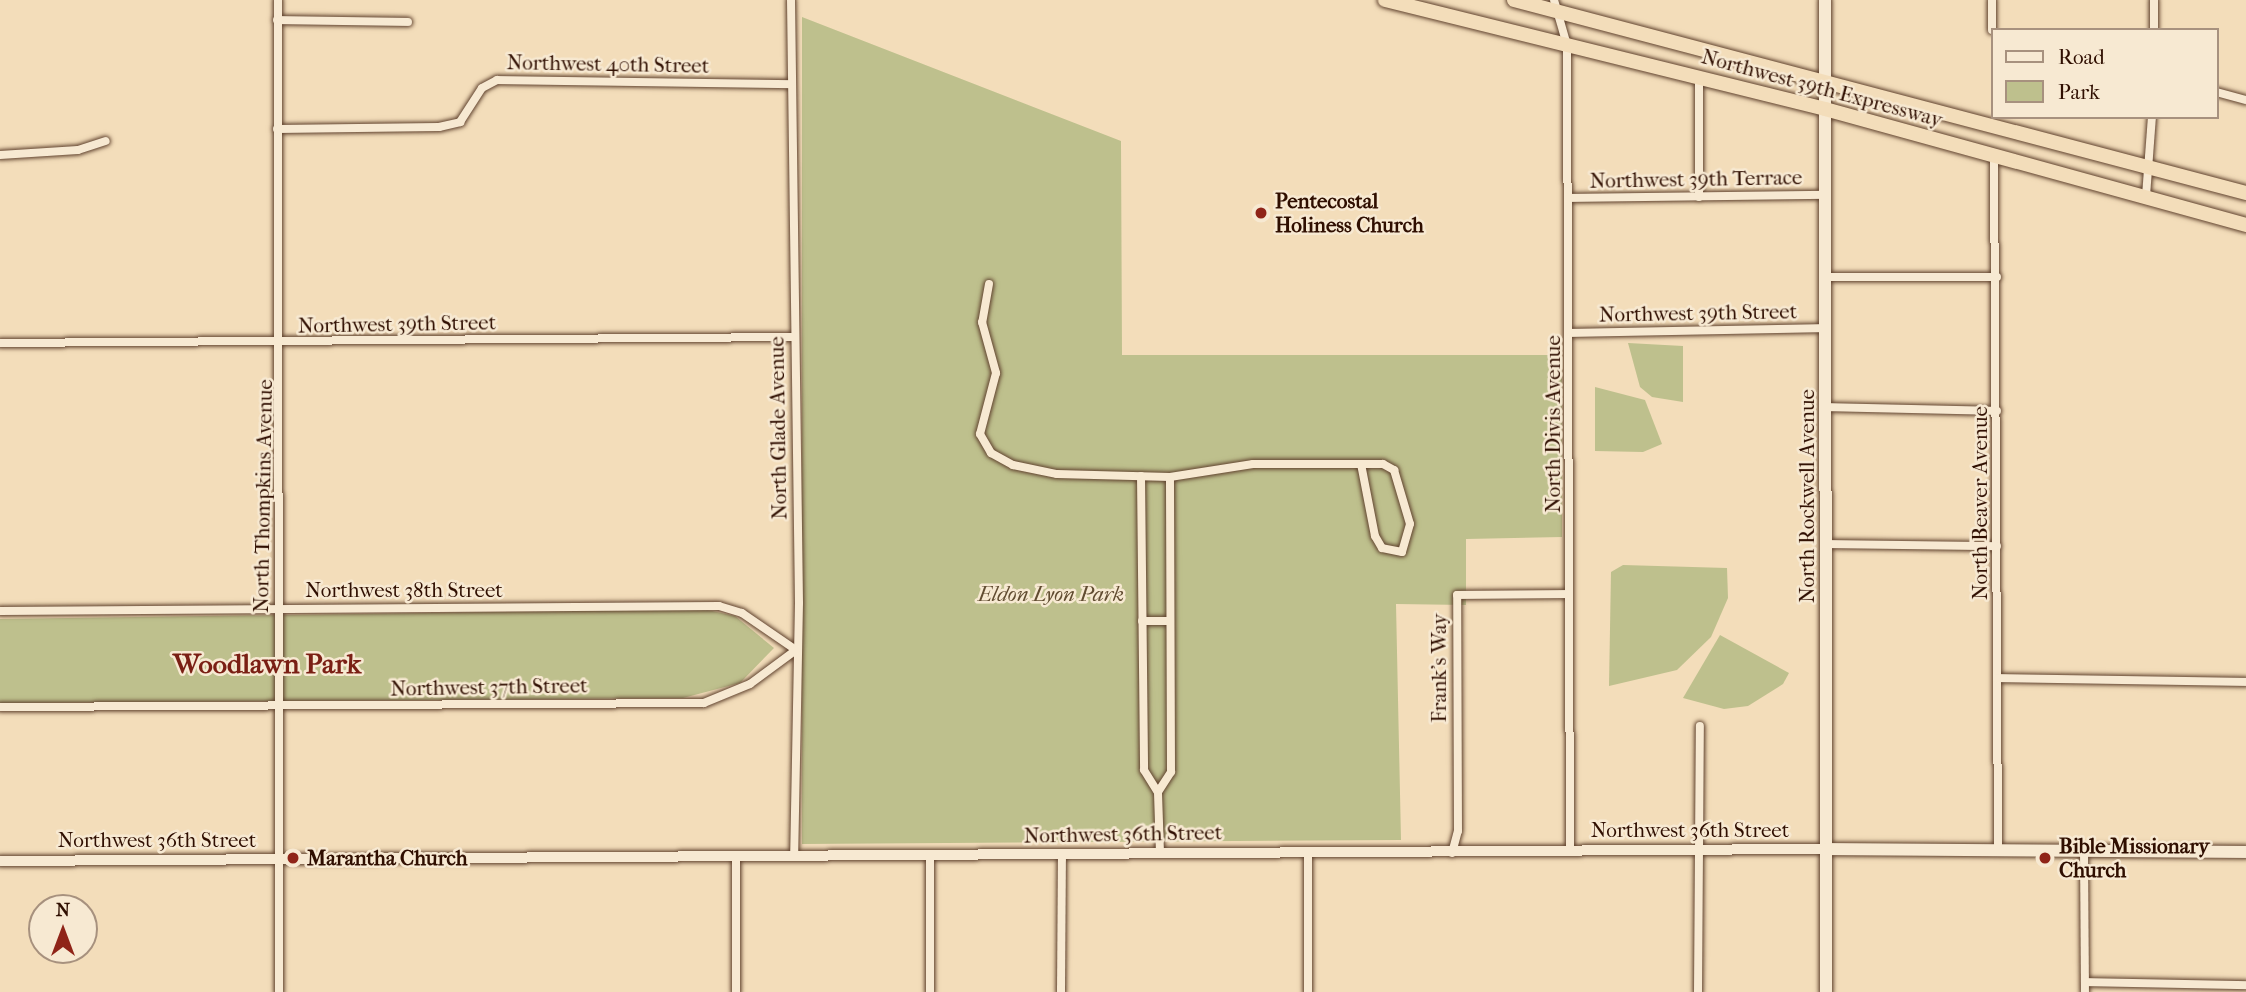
<!DOCTYPE html>
<style>
body{margin:0}
#map{position:relative;width:2246px;height:992px;overflow:hidden;background:#f3ddba;font-family:"IM FELL French Canon",serif}
div>[style]{position:absolute}
.green>*{inset:0;background:#bec08d}
.roads{filter:drop-shadow(0 0 2px #60422e) drop-shadow(0 0 2px #60422e)}
.minor>*{height:8px;margin:-4px;padding:0 4px;transform-origin:4px;border-radius:4px;background:#f7e9d2}
.tertiary>*{height:10px;margin:-5px;padding:0 5px;transform-origin:5px;border-radius:5px;background:#f7e9d2}
.secondary>*{height:12px;margin:-6px;padding:0 6px;transform-origin:6px;border-radius:6px;background:#f7e9d2}
.trunk>*{height:14px;margin:-7px;padding:0 7px;transform-origin:7px;border-radius:7px;background:#f3ddba}
.dots>*{width:19px;height:19px;translate:-50% -50%;box-sizing:border-box;border:4px solid #f7e9d2;border-radius:50%}
span{translate:-50% -50%;white-space:nowrap;text-align:center;line-height:1.15;-webkit-text-stroke:5px #f7e9d2;paint-order:stroke}
.street-label{font-size:21px;color:#2f0e00}
.poi-label{font-size:21px;color:#2f0e00;font-weight:700}
.left{translate:0 -50%;text-align:left}
.park-label{font-size:21px;color:#614c31;font-style:italic}
.district-label{font-size:28px;color:#7a1f14;font-weight:700}
.legend{position:absolute;left:1991px;top:28px;width:228px;height:91px;box-sizing:border-box;background:#f7e9d2;border:2px solid #a7917e;margin:0;padding:9px 12px;list-style:none;font-size:21px;color:#2f0e00}
.legend li{display:flex;align-items:center;gap:14px;height:35px}
.legend b{width:35px;border:2px solid #a7917e}
.north{position:absolute;left:28px;top:894px;width:70px;height:70px;box-sizing:border-box;background:#f7e9d2;border:2px solid #a7917e;border-radius:50%;rotate:0deg;font-size:19px;font-weight:700;line-height:28px;text-align:center;color:#2f0e00}
.north::after{content:'';display:block;margin:auto;width:24px;height:32px;background:#8f2418;clip-path:polygon(50% 0,100% 100%,50% 72%,0 100%)}
</style>
<div id="map">
<div class="green">
<div style="clip-path:polygon(802px 17px,1121px 141px,1122px 355px,1562px 355px,1562px 537px,1466px 539px,1466px 605px,1396px 604px,1401px 840px,802px 844px)"></div>
<div style="clip-path:polygon(1628px 343px,1683px 346px,1683px 402px,1652px 397px,1640px 387px)"></div>
<div style="clip-path:polygon(1595px 387px,1645px 400px,1662px 444px,1643px 452px,1595px 451px)"></div>
<div style="clip-path:polygon(1623px 565px,1727px 568px,1728px 598px,1711px 637px,1677px 670px,1609px 686px,1611px 572px)"></div>
<div style="clip-path:polygon(703px 609px,735px 616px,774px 648px,740px 683px,683px 698px,0 703px,0 619px)"></div>
<div style="clip-path:polygon(1720px 635px,1789px 673px,1783px 684px,1748px 706px,1724px 709px,1683px 698px)"></div>
</div>
<div class="roads">
<div class="minor">
<div style="left:278px;top:0;width:992px;rotate:89.94deg"></div>
<div style="left:791px;top:0;width:603px;rotate:89.24deg"></div>
<div style="left:799px;top:603px;width:252px;rotate:91.1deg"></div>
<div style="left:1554px;top:0;width:47px;rotate:73.9deg"></div>
<div style="left:1567px;top:45px;width:805px;rotate:89.79deg"></div>
<div style="left:1992px;top:0;width:30px;rotate:90deg"></div>
<div style="left:277px;top:20px;width:131px;rotate:0.9deg"></div>
<div style="left:2154px;top:30px;width:30px;rotate:-90deg"></div>
<div style="left:1699px;top:77px;width:120px;rotate:90deg"></div>
<div style="left:2216px;top:92px;width:31px;rotate:15deg"></div>
<div style="left:277px;top:129px;width:162px;rotate:-0.7deg"></div>
<div style="left:439px;top:127px;width:22px;rotate:-13deg"></div>
<div style="left:460px;top:122px;width:40px;rotate:-57.1deg"></div>
<div style="left:482px;top:88px;width:17px;rotate:-28deg"></div>
<div style="left:497px;top:80px;width:294px;rotate:0.8deg"></div>
<div style="left:1994px;top:154px;width:697px;rotate:89.67deg"></div>
<div style="left:0;top:155px;width:78px;rotate:-3.7deg"></div>
<div style="left:78px;top:150px;width:29px;rotate:-18deg"></div>
<div style="left:2146px;top:196px;width:79px;rotate:-85.7deg"></div>
<div style="left:1568px;top:198px;width:257px;rotate:-0.7deg"></div>
<div style="left:1827px;top:277px;width:170px"></div>
<div style="left:989px;top:284px;width:39px;rotate:100deg"></div>
<div style="left:982px;top:322px;width:53px;rotate:74.6deg"></div>
<div style="left:996px;top:373px;width:63px;rotate:104.7deg"></div>
<div style="left:980px;top:434px;width:22px;rotate:60deg"></div>
<div style="left:991px;top:453px;width:25px;rotate:29deg"></div>
<div style="left:1013px;top:465px;width:45px;rotate:11.6deg"></div>
<div style="left:1057px;top:474px;width:113px;rotate:1.5deg"></div>
<div style="left:1170px;top:477px;width:84px;rotate:-8.9deg"></div>
<div style="left:1253px;top:464px;width:130px"></div>
<div style="left:1383px;top:464px;width:13px;rotate:29deg"></div>
<div style="left:1394px;top:470px;width:56px;rotate:73.5deg"></div>
<div style="left:1410px;top:524px;width:29px;rotate:106deg"></div>
<div style="left:1402px;top:552px;width:20px;rotate:-169deg"></div>
<div style="left:1382px;top:548px;width:14px;rotate:-120deg"></div>
<div style="left:1375px;top:536px;width:73px;rotate:-101deg"></div>
<div style="left:1571px;top:333px;width:255px;rotate:-1.1deg"></div>
<div style="left:0;top:343px;width:794px;rotate:-0.43deg"></div>
<div style="left:1826px;top:407px;width:171px;rotate:1.3deg"></div>
<div style="left:1141px;top:476px;width:294px;rotate:89.4deg"></div>
<div style="left:1144px;top:770px;width:26px;rotate:58deg"></div>
<div style="left:1827px;top:544px;width:170px;rotate:0.7deg"></div>
<div style="left:0;top:611px;width:719px;rotate:-0.4deg"></div>
<div style="left:719px;top:606px;width:24px;rotate:17deg"></div>
<div style="left:742px;top:613px;width:65px;rotate:34.4deg"></div>
<div style="left:796px;top:650px;width:57px;rotate:143.5deg"></div>
<div style="left:750px;top:684px;width:50px;rotate:157.6deg"></div>
<div style="left:704px;top:703px;width:704px;rotate:179.67deg"></div>
<div style="left:1142px;top:621px;width:28px"></div>
<div style="left:1997px;top:678px;width:249px;rotate:0.9deg"></div>
<div style="left:1308px;top:851px;width:141px;rotate:90deg"></div>
<div style="left:2084px;top:851px;width:141px;rotate:89.6deg"></div>
<div style="left:1160px;top:853px;width:61px;rotate:-91.9deg"></div>
<div style="left:1158px;top:792px;width:24px;rotate:-57deg"></div>
<div style="left:1171px;top:772px;width:295px;rotate:-90.2deg"></div>
<div style="left:1452px;top:853px;width:23px;rotate:-75deg"></div>
<div style="left:1458px;top:831px;width:236px;rotate:-90.2deg"></div>
<div style="left:1457px;top:595px;width:112px;rotate:-0.5deg"></div>
<div style="left:2085px;top:982px;width:161px;rotate:1.1deg"></div>
<div style="left:736px;top:992px;width:135px;rotate:-90deg"></div>
<div style="left:930px;top:992px;width:138px;rotate:-90deg"></div>
<div style="left:1061px;top:992px;width:138px;rotate:-89.6deg"></div>
<div style="left:1698px;top:992px;width:266px;rotate:-89.6deg"></div>
</div>
<div class="tertiary">
<div style="left:0;top:861px;width:1826px;rotate:-0.38deg"></div>
</div>
<div class="secondary">
<div style="left:1825px;top:0;width:992px;rotate:89.94deg"></div>
<div style="left:1826px;top:849px;width:420px;rotate:0.4deg"></div>
</div>
<div class="trunk">
<div style="left:1385px;top:0;width:453px;rotate:13.9deg"></div>
<div style="left:1825px;top:109px;width:437px;rotate:15.4deg"></div>
<div style="left:1514px;top:0;width:757px;rotate:14.77deg"></div>
</div>
</div>
<div class="dots">
<div style="left:1261px;top:213px;background:#8f2418"></div>
<div style="left:293px;top:858px;background:#8f2418"></div>
<div style="left:2045px;top:858px;background:#8f2418"></div>
</div>
<div class="street-label">
<span style="left:608px;top:64px;rotate:1deg">Northwest 40th Street</span>
<span style="left:1822px;top:88px;rotate:15deg">Northwest 39th Expressway</span>
<span style="left:1696px;top:179px;rotate:-1deg">Northwest 39th Terrace</span>
<span style="left:1698px;top:313px;rotate:-1deg">Northwest 39th Street</span>
<span style="left:397px;top:324px;rotate:-1deg">Northwest 39th Street</span>
<span style="left:1553px;top:424px;rotate:-90deg">North Divis Avenue</span>
<span style="left:778px;top:428px;rotate:-91deg">North Glade Avenue</span>
<span style="left:263px;top:496px;rotate:-89deg">North Thompkins Avenue</span>
<span style="left:1807px;top:496px;rotate:-90deg">North Rockwell Avenue</span>
<span style="left:1980px;top:503px;rotate:-90deg">North Beaver Avenue</span>
<span style="left:404px;top:590px">Northwest 38th Street</span>
<span style="left:1439px;top:668px;rotate:-90deg">Frank's Way</span>
<span style="left:489px;top:687px;rotate:-1deg">Northwest 37th Street</span>
<span style="left:1690px;top:830px">Northwest 36th Street</span>
<span style="left:1123px;top:834px;rotate:-1deg">Northwest 36th Street</span>
<span style="left:157px;top:840px">Northwest 36th Street</span>
</div>
<div class="poi-label">
<span class="left" style="left:1275px;top:213px">Pentecostal<br>Holiness Church</span>
<span class="left" style="left:2059px;top:858px">Bible Missionary<br>Church</span>
<span class="left" style="left:307px;top:858px">Marantha Church</span>
</div>
<div class="park-label">
<span style="left:1051px;top:594px">Eldon Lyon Park</span>
</div>
<div class="district-label">
<span style="left:267px;top:664px">Woodlawn Park</span>
</div>
<ul class="legend">
<li><b style="height:9px;background:#f7e9d2"></b>Road</li>
<li><b style="height:19px;background:#bec08d"></b>Park</li>
</ul>
<div class="north">N</div>
</div>
